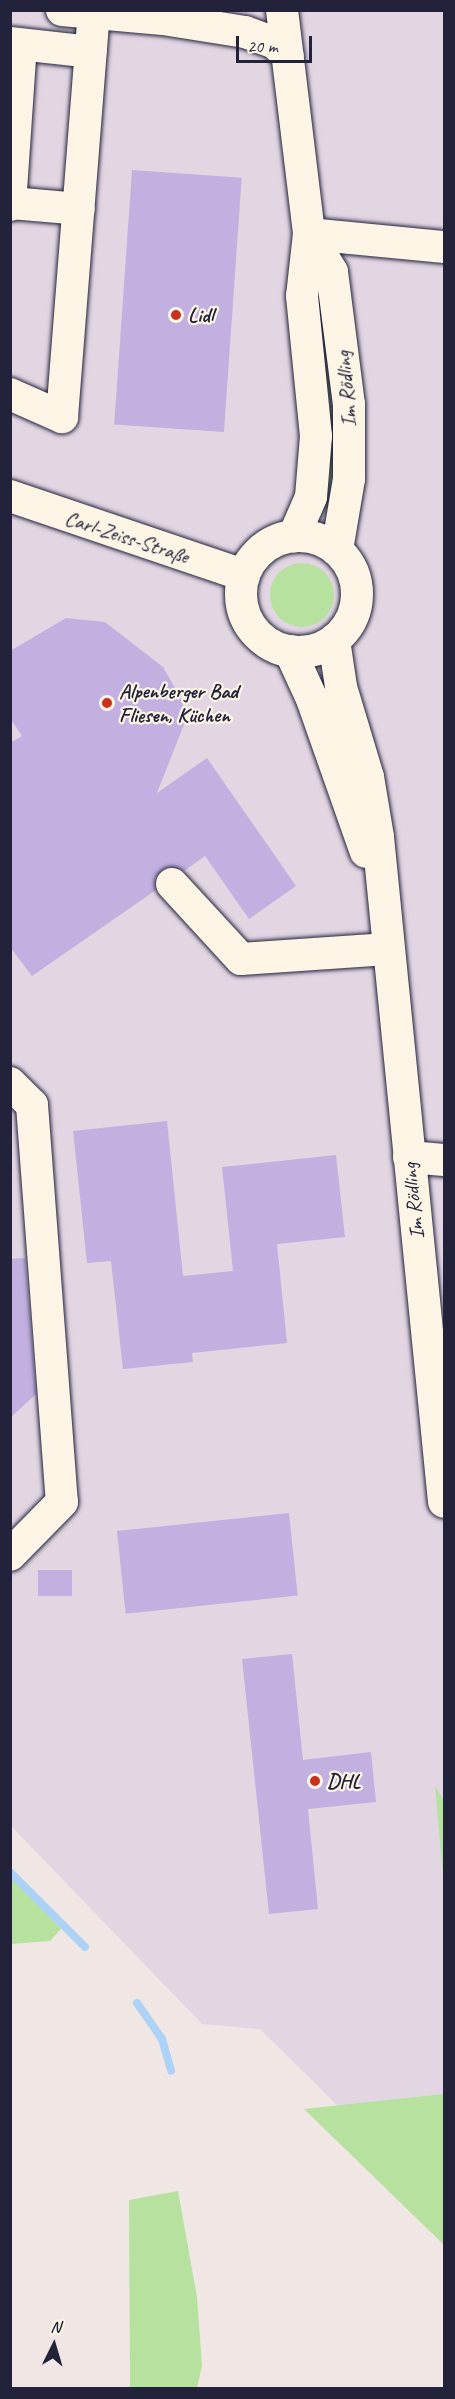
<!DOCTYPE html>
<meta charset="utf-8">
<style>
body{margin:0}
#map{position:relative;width:455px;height:2399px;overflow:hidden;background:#f0e7e4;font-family:Caveat,sans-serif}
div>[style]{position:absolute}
.built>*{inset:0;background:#e2d6e3}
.green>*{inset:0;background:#b7e19e}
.round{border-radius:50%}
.stream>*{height:8px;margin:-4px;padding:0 4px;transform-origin:4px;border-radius:4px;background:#add2f6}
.building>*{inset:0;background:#c1b0e0;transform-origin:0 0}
.roads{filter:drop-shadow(0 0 2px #22223b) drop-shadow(0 0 2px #22223b)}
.minor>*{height:32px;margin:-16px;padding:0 16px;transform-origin:16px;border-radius:16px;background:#fcf5e5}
.minor>.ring{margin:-16px;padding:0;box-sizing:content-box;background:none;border:32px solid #fcf5e5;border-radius:50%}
.dots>*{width:16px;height:16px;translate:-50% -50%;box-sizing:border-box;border:3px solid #fcf5e5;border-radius:50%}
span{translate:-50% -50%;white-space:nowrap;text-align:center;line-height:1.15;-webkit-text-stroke:4.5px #fcf5e5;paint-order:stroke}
.poi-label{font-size:21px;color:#22223b;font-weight:700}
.left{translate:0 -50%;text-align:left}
.street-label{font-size:21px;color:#22223b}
.frame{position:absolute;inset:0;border:12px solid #22223b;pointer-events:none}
.north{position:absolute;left:24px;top:2315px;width:60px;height:60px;-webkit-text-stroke:4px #fcf5e5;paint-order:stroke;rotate:5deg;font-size:16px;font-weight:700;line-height:24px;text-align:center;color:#22223b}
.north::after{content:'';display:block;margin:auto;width:21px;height:27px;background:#22223b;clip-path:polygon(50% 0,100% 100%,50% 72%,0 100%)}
.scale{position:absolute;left:236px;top:36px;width:76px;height:27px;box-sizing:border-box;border:3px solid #22223b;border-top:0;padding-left:8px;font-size:18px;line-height:21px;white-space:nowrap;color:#22223b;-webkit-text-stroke:4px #fcf5e5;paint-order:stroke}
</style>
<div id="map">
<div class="built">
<div style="clip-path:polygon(11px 11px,444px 11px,444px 2211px,260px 2029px,202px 2024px,11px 1826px)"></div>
</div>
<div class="green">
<div style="clip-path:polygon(318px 255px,336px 415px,335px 494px,325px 492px,309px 256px)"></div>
<div class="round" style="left:270px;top:563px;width:64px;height:64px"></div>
<div style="clip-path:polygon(435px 1786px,444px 1801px,444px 1886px)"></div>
<div style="clip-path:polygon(11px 1873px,61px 1929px,50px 1941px,11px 1944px)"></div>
<div style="clip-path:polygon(444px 2094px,444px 2245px,304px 2109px)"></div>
<div style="clip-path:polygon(178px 2191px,197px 2297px,202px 2366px,197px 2388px,130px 2388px,129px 2200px)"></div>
</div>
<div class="stream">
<div style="left:10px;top:1872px;width:106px;rotate:45deg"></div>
<div style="left:137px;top:2003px;width:44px;rotate:55.2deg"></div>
<div style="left:162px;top:2039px;width:33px;rotate:74deg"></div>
</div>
<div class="building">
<div style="left:132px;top:170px;width:110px;height:255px;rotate:4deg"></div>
<div style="clip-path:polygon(66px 618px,105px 622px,163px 667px,182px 700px,185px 722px,157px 793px,207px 758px,296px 886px,249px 919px,205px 856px,184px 871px,168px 867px,155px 878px,156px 890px,32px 976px,10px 947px,10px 743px,22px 736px,10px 718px,10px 651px)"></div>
<div style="clip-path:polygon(167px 1121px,183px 1276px,233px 1271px,222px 1167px,336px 1155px,345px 1237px,277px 1244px,287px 1343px,192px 1353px,193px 1362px,123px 1369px,111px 1261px,87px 1263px,73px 1131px)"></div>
<div style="clip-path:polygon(25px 1258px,36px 1394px,10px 1418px,10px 1259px)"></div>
<div style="left:289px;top:1513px;width:83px;height:173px;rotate:84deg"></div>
<div style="left:38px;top:1570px;width:34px;height:26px"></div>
<div style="clip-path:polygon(292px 1654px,303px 1760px,371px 1752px,376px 1802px,308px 1809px,318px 1909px,269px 1914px,242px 1659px)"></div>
</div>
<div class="roads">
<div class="minor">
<div style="left:62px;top:10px;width:101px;rotate:5.1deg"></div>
<div style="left:163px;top:19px;width:83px;rotate:9deg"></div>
<div style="left:245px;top:32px;width:32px;rotate:20deg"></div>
<div style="left:275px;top:43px;width:18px;rotate:45deg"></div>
<div style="left:282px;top:10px;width:226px;rotate:83.1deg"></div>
<div style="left:309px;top:234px;width:62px;rotate:96.4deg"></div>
<div style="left:302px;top:296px;width:141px;rotate:84.3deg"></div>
<div style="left:316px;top:436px;width:61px;rotate:94.7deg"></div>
<div style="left:311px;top:497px;width:43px;rotate:113.6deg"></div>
<div style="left:10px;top:43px;width:81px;rotate:6.3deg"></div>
<div style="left:11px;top:203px;width:68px;rotate:5deg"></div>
<div style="left:10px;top:205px;width:160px;rotate:-86.1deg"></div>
<div style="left:309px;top:234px;width:44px;rotate:58.8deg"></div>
<div style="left:332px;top:272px;width:133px;rotate:82.7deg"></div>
<div style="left:349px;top:404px;width:75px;rotate:90deg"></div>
<div style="left:349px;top:479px;width:72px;rotate:99.6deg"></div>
<div style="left:309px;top:234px;width:136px;rotate:5.5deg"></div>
<div style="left:10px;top:394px;width:57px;rotate:23.9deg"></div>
<div style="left:62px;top:417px;width:405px;rotate:-85.5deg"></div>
<div style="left:10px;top:496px;width:247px;rotate:18.7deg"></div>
<div class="ring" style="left:241px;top:536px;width:84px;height:84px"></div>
<div style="left:334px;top:640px;width:48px;rotate:81.5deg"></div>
<div style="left:341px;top:687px;width:94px;rotate:73.3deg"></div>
<div style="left:368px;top:777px;width:61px;rotate:80.5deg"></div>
<div style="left:378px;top:837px;width:668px;rotate:84.33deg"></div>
<div style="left:290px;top:651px;width:53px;rotate:65.4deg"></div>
<div style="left:312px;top:699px;width:162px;rotate:70.6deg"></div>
<div style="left:172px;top:884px;width:102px;rotate:47.4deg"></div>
<div style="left:241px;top:959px;width:147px;rotate:-3.9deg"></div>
<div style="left:10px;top:1083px;width:31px;rotate:45deg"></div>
<div style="left:32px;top:1105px;width:398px;rotate:85.7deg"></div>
<div style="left:62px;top:1502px;width:74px;rotate:134.5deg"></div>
<div style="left:409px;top:1157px;width:35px;rotate:5deg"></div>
</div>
</div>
<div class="dots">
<div style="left:176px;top:315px;background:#c8321e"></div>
<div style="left:107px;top:703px;background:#c8321e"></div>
<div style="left:315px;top:1781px;background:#c8321e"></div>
</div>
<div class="poi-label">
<span class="left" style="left:188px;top:315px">Lidl</span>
<span class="left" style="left:119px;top:703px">Alpenberger Bad<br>Fliesen, Küchen</span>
<span class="left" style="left:327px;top:1781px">DHL</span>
</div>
<div class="street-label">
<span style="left:346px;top:389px;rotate:-95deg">Im Rödling</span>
<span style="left:127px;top:537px;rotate:18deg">Carl-Zeiss-Straße</span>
<span style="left:413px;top:1201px;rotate:-96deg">Im Rödling</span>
</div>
<div class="frame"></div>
<div class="north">N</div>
<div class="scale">20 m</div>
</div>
